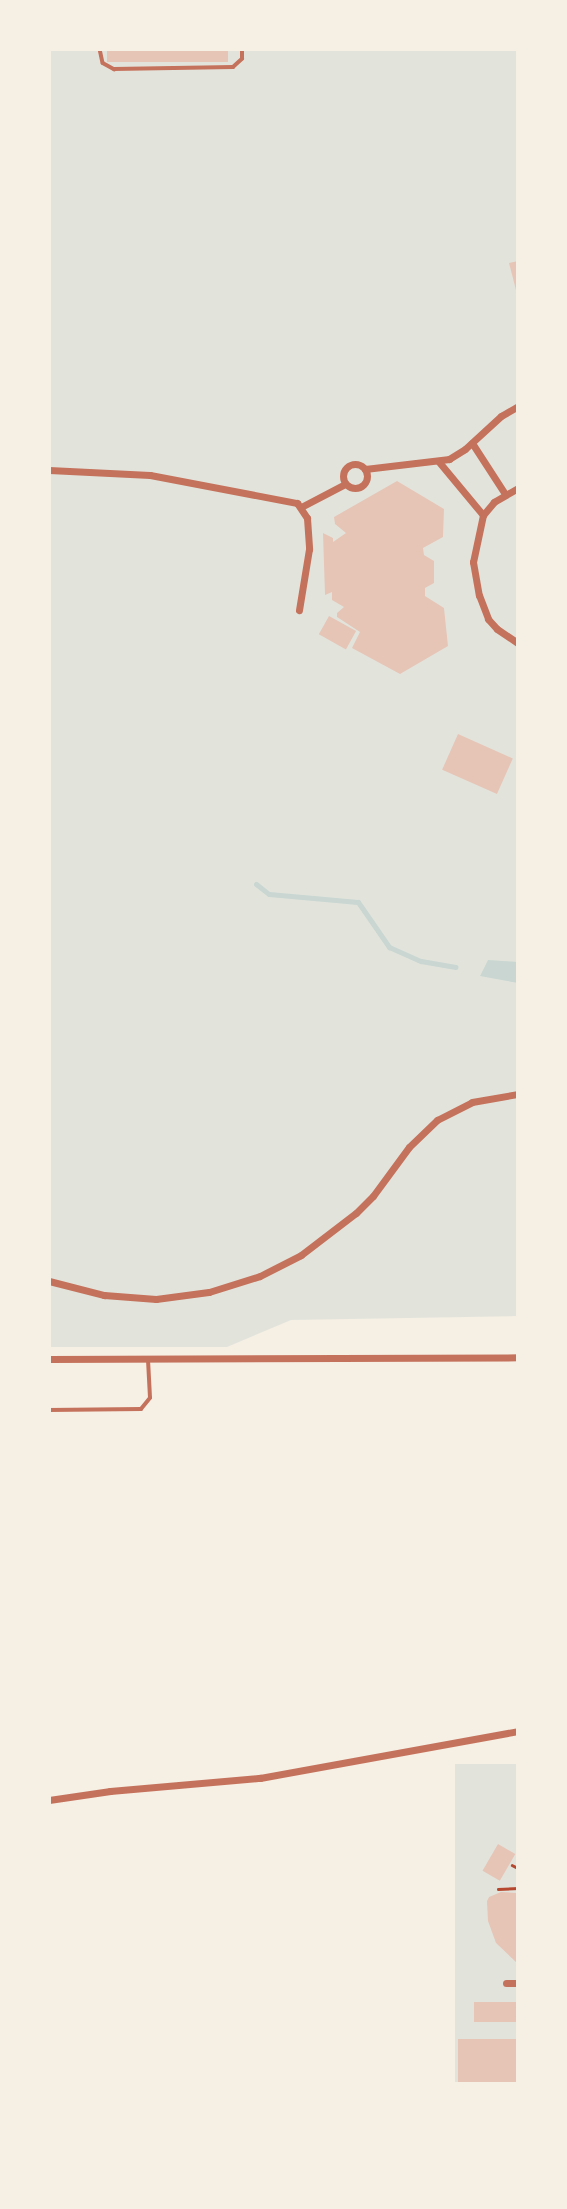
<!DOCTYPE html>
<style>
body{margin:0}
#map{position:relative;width:567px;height:2209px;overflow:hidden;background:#f6efe4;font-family:"Fira Sans Condensed",sans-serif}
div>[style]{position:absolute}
.green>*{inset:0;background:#e2e4dc;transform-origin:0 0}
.water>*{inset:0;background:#c9d6d2}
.stream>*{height:5px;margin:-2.5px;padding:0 2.5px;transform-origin:2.5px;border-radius:2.5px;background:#c9d6d2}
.building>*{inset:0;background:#e6c5b7;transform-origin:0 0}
.path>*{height:2.5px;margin:-1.25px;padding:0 1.25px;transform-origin:1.25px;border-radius:1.25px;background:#b5482f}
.service>*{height:3.5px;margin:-1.75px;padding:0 1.75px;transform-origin:1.75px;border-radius:1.75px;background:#c5725c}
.minor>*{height:7px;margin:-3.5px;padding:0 3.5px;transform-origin:3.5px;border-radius:3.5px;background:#c5725c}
.minor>.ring{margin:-3.5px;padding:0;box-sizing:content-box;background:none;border:7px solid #c5725c;border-radius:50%}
span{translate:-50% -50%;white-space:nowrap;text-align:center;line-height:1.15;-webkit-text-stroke:6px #f6efe4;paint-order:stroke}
.frame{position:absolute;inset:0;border:51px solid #f6efe4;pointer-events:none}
</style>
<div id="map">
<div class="green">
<div style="clip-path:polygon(49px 49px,518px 49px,518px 1316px,291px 1320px,227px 1347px,49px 1347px)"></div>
<div style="left:518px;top:1764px;width:318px;height:63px;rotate:90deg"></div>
</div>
<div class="water">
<div style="clip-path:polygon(488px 960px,518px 962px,518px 983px,480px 976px)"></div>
</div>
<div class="stream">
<div style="left:256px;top:884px;width:16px;rotate:38deg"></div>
<div style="left:269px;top:894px;width:89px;rotate:5.1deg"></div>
<div style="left:358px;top:902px;width:55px;rotate:55.4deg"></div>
<div style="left:389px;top:947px;width:35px;rotate:24deg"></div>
<div style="left:421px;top:961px;width:35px;rotate:10deg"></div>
</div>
<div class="building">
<div style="left:107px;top:49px;width:121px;height:13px"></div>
<div style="clip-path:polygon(518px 261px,518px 294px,517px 294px,509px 263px)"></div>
<div style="clip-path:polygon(397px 481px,444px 509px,443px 537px,423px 548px,424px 555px,434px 561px,434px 583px,425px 588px,425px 596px,444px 608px,448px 646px,400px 674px,352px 648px,360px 632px,337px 617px,337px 613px,344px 607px,332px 600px,332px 592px,325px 595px,323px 533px,333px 538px,333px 542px,346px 533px,335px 524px,334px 517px)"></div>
<div style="left:329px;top:616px;width:31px;height:21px;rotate:29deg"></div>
<div style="left:458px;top:734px;width:60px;height:39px;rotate:24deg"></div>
<div style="left:498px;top:1844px;width:20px;height:31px;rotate:30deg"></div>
<div style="clip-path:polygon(501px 1892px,518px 1893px,518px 1964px,496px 1943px,488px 1921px,487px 1901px,489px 1897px)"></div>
<div style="left:518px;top:2002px;width:20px;height:44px;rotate:90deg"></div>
<div style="left:518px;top:2039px;width:43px;height:60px;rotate:90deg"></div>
</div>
<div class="path">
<div style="left:512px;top:1865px;width:7px;rotate:27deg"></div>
<div style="left:498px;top:1889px;width:20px;rotate:-3deg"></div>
</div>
<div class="service">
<div style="left:100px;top:49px;width:14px;rotate:78deg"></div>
<div style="left:103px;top:63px;width:13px;rotate:29deg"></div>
<div style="left:114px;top:69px;width:119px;rotate:-1deg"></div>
<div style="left:233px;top:67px;width:12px;rotate:-42deg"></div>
<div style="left:242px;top:59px;width:10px;rotate:-90deg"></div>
<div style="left:49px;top:1410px;width:92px;rotate:-0.6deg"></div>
<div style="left:141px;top:1409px;width:14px;rotate:-51deg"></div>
<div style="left:150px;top:1398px;width:38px;rotate:-93deg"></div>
</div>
<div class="minor">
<div style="left:472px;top:443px;width:61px;rotate:57.1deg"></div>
<div style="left:439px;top:462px;width:69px;rotate:50.3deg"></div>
<div class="ring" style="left:343px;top:464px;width:17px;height:17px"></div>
<div style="left:365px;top:469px;width:85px;rotate:-6.8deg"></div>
<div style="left:449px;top:459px;width:19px;rotate:-32deg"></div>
<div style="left:465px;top:449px;width:49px;rotate:-42.5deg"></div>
<div style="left:501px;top:416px;width:20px;rotate:-30deg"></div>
<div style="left:49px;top:470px;width:101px;rotate:2.8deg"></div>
<div style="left:150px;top:475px;width:150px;rotate:10.8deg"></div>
<div style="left:297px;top:503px;width:18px;rotate:56deg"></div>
<div style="left:307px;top:518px;width:31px;rotate:86deg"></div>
<div style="left:309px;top:549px;width:62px;rotate:99.3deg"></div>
<div style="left:518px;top:488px;width:28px;rotate:150deg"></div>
<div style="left:494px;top:502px;width:17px;rotate:130deg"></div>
<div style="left:483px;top:515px;width:48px;rotate:102deg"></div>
<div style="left:473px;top:562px;width:34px;rotate:80deg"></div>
<div style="left:479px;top:595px;width:26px;rotate:69deg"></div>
<div style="left:488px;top:619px;width:13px;rotate:48deg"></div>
<div style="left:497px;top:629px;width:25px;rotate:34deg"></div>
<div style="left:301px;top:507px;width:50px;rotate:-27.6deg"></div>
<div style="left:49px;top:1281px;width:57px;rotate:14.3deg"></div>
<div style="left:104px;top:1295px;width:52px;rotate:4.4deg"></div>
<div style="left:156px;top:1299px;width:53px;rotate:-7.5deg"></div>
<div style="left:209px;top:1292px;width:53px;rotate:-17.4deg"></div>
<div style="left:260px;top:1276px;width:46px;rotate:-27.1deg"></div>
<div style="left:301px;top:1255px;width:69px;rotate:-37.4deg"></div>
<div style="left:356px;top:1213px;width:24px;rotate:-45deg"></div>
<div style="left:373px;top:1196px;width:61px;rotate:-53.7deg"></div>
<div style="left:409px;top:1147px;width:39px;rotate:-44deg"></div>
<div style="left:437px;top:1120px;width:39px;rotate:-27deg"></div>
<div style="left:472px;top:1102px;width:47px;rotate:-9.9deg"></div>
<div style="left:49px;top:1359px;width:469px;rotate:-0.2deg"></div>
<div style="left:49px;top:1800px;width:62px;rotate:-8.4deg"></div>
<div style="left:110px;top:1791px;width:151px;rotate:-5deg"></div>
<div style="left:260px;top:1778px;width:262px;rotate:-10.3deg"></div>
<div style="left:506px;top:1983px;width:12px"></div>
</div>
<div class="frame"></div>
</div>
